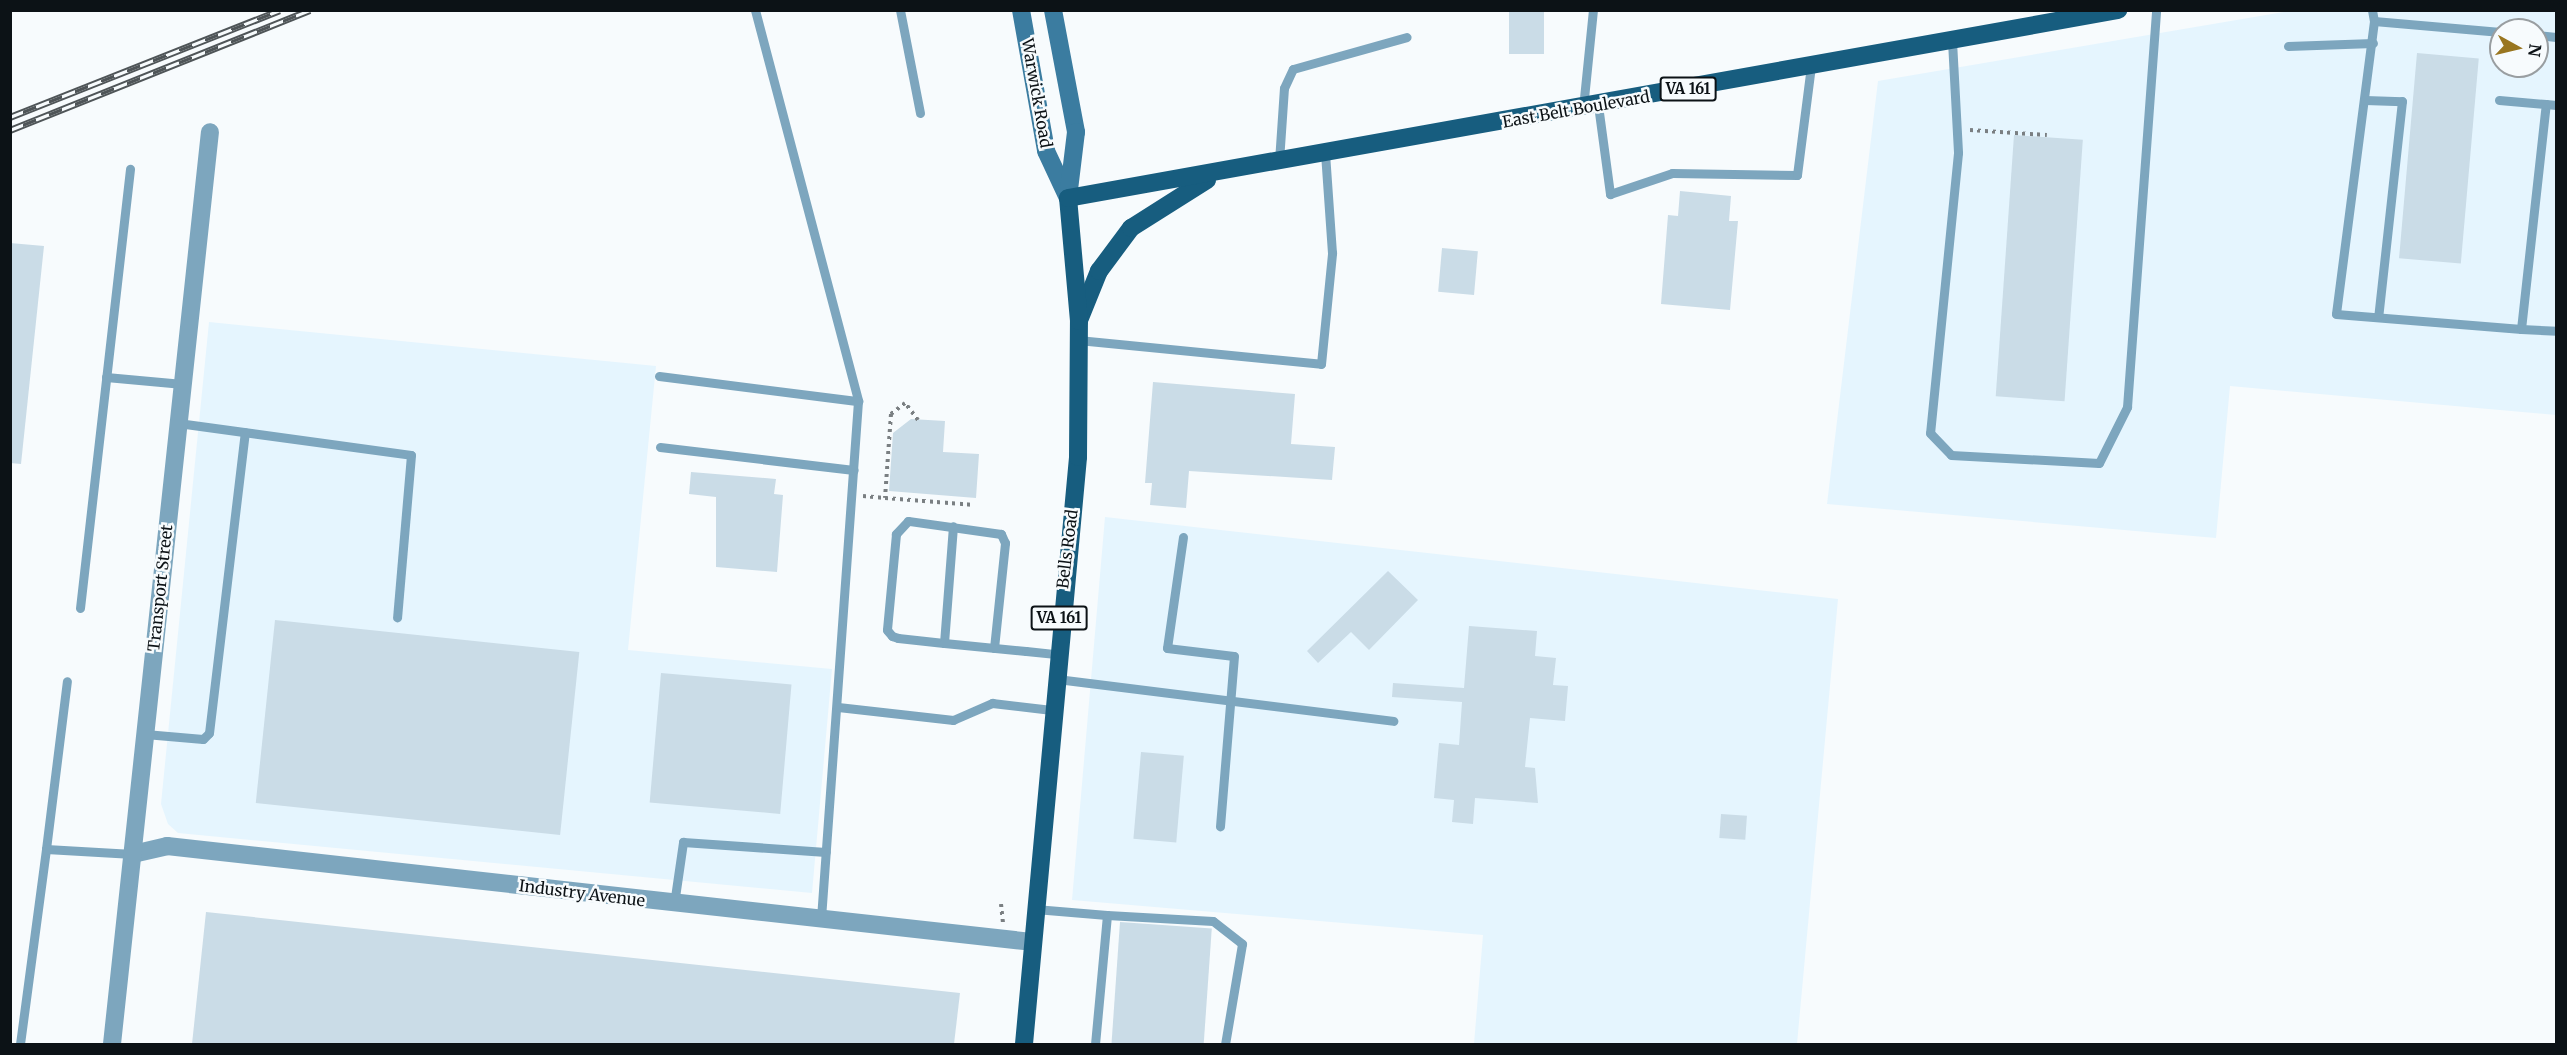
<!DOCTYPE html>
<style>
body{margin:0}
#map{position:relative;width:2567px;height:1055px;overflow:hidden;background:#f7fbfd;font-family:Merriweather,serif}
div>[style]{position:absolute}
.built>*{inset:0;background:#e5f5fe}
.building>*{inset:0;background:#cadce7;transform-origin:0 0}
.path>*{height:4px;margin-top:-2px;transform-origin:0;background:repeating-linear-gradient(90deg,#7a7f82 0 3px,transparent 0 7.5px)}
.lane>*{height:9px;margin:-4.5px;padding:0 4.5px;transform-origin:4.5px;border-radius:4.5px;background:#7da6be}
.street>*{height:18px;margin:-9px;padding:0 9px;transform-origin:9px;border-radius:9px;background:#7da6be}
.secondary>*{height:18px;margin:-9px;padding:0 9px;transform-origin:9px;border-radius:9px;background:#3b7ca0}
.primary>*{height:18px;margin:-9px;padding:0 9px;transform-origin:9px;border-radius:9px;background:#175d7f}
.rail>*{height:7px;margin-top:-3.5px;transform-origin:0;background:repeating-linear-gradient(90deg,#f7fbfd 0 14px,#4f5558 0 28px);box-sizing:border-box;border-block:2px solid #4f5558}
span{translate:-50% -50%;white-space:nowrap;text-align:center;line-height:1.15;-webkit-text-stroke:5px #f7fbfd;paint-order:stroke}
.shield-label span{padding:2px 4px;background:#f7fbfd;border:2px solid;border-radius:4px;-webkit-text-stroke-width:0}
.shield-label{font-size:15px;color:#0c1216;font-weight:700}
.street-label{font-size:16px;color:#0c1216}
.frame{position:absolute;inset:0;border:12px solid #0c1216;pointer-events:none}
.north{position:absolute;left:2489px;top:18px;width:60px;height:60px;box-sizing:border-box;background:#f7fbfd;border:2px solid #999ea1;border-radius:50%;rotate:98deg;font-size:16px;font-weight:700;line-height:24px;text-align:center;color:#0c1216}
.north::after{content:'';display:block;margin:auto;width:21px;height:27px;background:#997620;clip-path:polygon(50% 0,100% 100%,50% 72%,0 100%)}
</style>
<div id="map">
<div class="built">
<div style="clip-path:polygon(evenodd,2290px 11px,2556px 11px,2556px 415px,2230px 386px,2216px 538px,1827px 504px,1878px 81px,2290px 11px,2501px 30px,2537px 30px,2537px 66px,2501px 66px,2501px 30px)"></div>
<div style="clip-path:polygon(209px 322px,656px 366px,628px 650px,832px 669px,812px 893px,178px 833px,168px 824px,161px 804px)"></div>
<div style="clip-path:polygon(1105px 517px,1838px 599px,1797px 1044px,1474px 1044px,1483px 935px,1072px 900px)"></div>
</div>
<div class="building">
<div style="left:1509px;top:10px;width:35px;height:44px"></div>
<div style="left:2417px;top:53px;width:62px;height:206px;rotate:5deg"></div>
<div style="left:2014px;top:135px;width:69px;height:262px;rotate:4deg"></div>
<div style="clip-path:polygon(1680px 191px,1731px 196px,1729px 221px,1738px 221px,1730px 310px,1661px 304px,1668px 215px,1678px 216px)"></div>
<div style="clip-path:polygon(10px 243px,44px 246px,21px 464px,10px 463px)"></div>
<div style="left:1442px;top:248px;width:36px;height:44px;rotate:5deg"></div>
<div style="clip-path:polygon(1153px 382px,1295px 394px,1291px 444px,1335px 447px,1332px 480px,1189px 471px,1186px 508px,1150px 505px,1152px 483px,1145px 483px)"></div>
<div style="clip-path:polygon(911px 419px,945px 421px,943px 452px,979px 454px,976px 498px,889px 491px,893px 433px)"></div>
<div style="clip-path:polygon(691px 472px,776px 479px,774px 494px,783px 495px,777px 572px,716px 567px,716px 497px,689px 494px)"></div>
<div style="clip-path:polygon(1388px 571px,1418px 600px,1369px 650px,1351px 632px,1318px 663px,1307px 651px)"></div>
<div style="left:275px;top:620px;width:306px;height:184px;rotate:6deg"></div>
<div style="clip-path:polygon(1469px 626px,1537px 631px,1535px 656px,1556px 658px,1553px 685px,1568px 686px,1565px 721px,1530px 718px,1525px 767px,1535px 768px,1538px 803px,1475px 798px,1473px 824px,1452px 822px,1454px 800px,1434px 798px,1439px 743px,1459px 745px,1462px 702px,1392px 697px,1393px 683px,1464px 688px)"></div>
<div style="left:661px;top:673px;width:131px;height:130px;rotate:5deg"></div>
<div style="left:1141px;top:752px;width:43px;height:87px;rotate:5deg"></div>
<div style="left:1721px;top:814px;width:26px;height:24px;rotate:4deg"></div>
<div style="clip-path:polygon(206px 912px,960px 993px,954px 1044px,192px 1044px)"></div>
<div style="left:1120px;top:922px;width:92px;height:122px;rotate:4deg"></div>
</div>
<div class="path">
<div style="left:1970px;top:130px;width:77px;rotate:3.7deg"></div>
<div style="left:918px;top:420px;width:21px;rotate:-127deg"></div>
<div style="left:905px;top:403px;width:18px;rotate:142deg"></div>
<div style="left:891px;top:414px;width:84px;rotate:94.1deg"></div>
<div style="left:885px;top:498px;width:90px;rotate:4.4deg"></div>
<div style="left:863px;top:496px;width:22px;rotate:5deg"></div>
<div style="left:1001px;top:904px;width:19px;rotate:84deg"></div>
</div>
<div class="lane">
<div style="left:755px;top:10px;width:404px;rotate:75.2deg"></div>
<div style="left:858px;top:401px;width:519px;rotate:94.09deg"></div>
<div style="left:900px;top:10px;width:105px;rotate:79deg"></div>
<div style="left:2372px;top:10px;width:11px;rotate:80deg"></div>
<div style="left:2374px;top:21px;width:127px;rotate:5deg"></div>
<div style="left:2374px;top:21px;width:295px;rotate:97.4deg"></div>
<div style="left:2336px;top:314px;width:186px;rotate:4.6deg"></div>
<div style="left:2521px;top:329px;width:226px;rotate:-83.7deg"></div>
<div style="left:2546px;top:104px;width:10px;rotate:6deg"></div>
<div style="left:2537px;top:35px;width:19px;rotate:6deg"></div>
<div style="left:1952px;top:41px;width:112px;rotate:86.9deg"></div>
<div style="left:1958px;top:153px;width:281px;rotate:95.7deg"></div>
<div style="left:1930px;top:433px;width:30px;rotate:46deg"></div>
<div style="left:1951px;top:455px;width:148px;rotate:3.1deg"></div>
<div style="left:2099px;top:463px;width:63px;rotate:-63.4deg"></div>
<div style="left:2127px;top:407px;width:398px;rotate:-85.8deg"></div>
<div style="left:2288px;top:46px;width:85px;rotate:-2deg"></div>
<div style="left:2365px;top:100px;width:37px;rotate:2deg"></div>
<div style="left:2402px;top:101px;width:217px;rotate:96.3deg"></div>
<div style="left:2499px;top:100px;width:47px;rotate:4.9deg"></div>
<div style="left:1598px;top:105px;width:90px;rotate:82.3deg"></div>
<div style="left:1610px;top:194px;width:65px;rotate:-18.7deg"></div>
<div style="left:1672px;top:173px;width:125px;rotate:0.9deg"></div>
<div style="left:1797px;top:175px;width:110px;rotate:-82.7deg"></div>
<div style="left:1583px;top:108px;width:99px;rotate:-84.2deg"></div>
<div style="left:1279px;top:161px;width:73px;rotate:-86.1deg"></div>
<div style="left:1284px;top:88px;width:21px;rotate:-65deg"></div>
<div style="left:1293px;top:69px;width:118px;rotate:-15.7deg"></div>
<div style="left:2521px;top:329px;width:35px;rotate:3deg"></div>
<div style="left:1078px;top:340px;width:244px;rotate:5.6deg"></div>
<div style="left:1321px;top:364px;width:112px;rotate:-84.3deg"></div>
<div style="left:1332px;top:253px;width:99px;rotate:-94deg"></div>
<div style="left:659px;top:376px;width:201px;rotate:7.2deg"></div>
<div style="left:106px;top:377px;width:77px;rotate:5.2deg"></div>
<div style="left:178px;top:423px;width:235px;rotate:7.8deg"></div>
<div style="left:411px;top:455px;width:163px;rotate:94.9deg"></div>
<div style="left:660px;top:447px;width:195px;rotate:6.8deg"></div>
<div style="left:1183px;top:537px;width:112px;rotate:98.2deg"></div>
<div style="left:1167px;top:648px;width:67px;rotate:6.8deg"></div>
<div style="left:1234px;top:656px;width:171px;rotate:94.7deg"></div>
<div style="left:80px;top:608px;width:442px;rotate:-83.5deg"></div>
<div style="left:944px;top:643px;width:117px;rotate:-85.6deg"></div>
<div style="left:994px;top:648px;width:106px;rotate:-84deg"></div>
<div style="left:1005px;top:543px;width:10px;rotate:-114deg"></div>
<div style="left:1001px;top:534px;width:94px;rotate:-172deg"></div>
<div style="left:908px;top:521px;width:18px;rotate:133deg"></div>
<div style="left:896px;top:534px;width:96px;rotate:95.4deg"></div>
<div style="left:887px;top:630px;width:8px;rotate:50deg"></div>
<div style="left:892px;top:636px;width:6px;rotate:18deg"></div>
<div style="left:898px;top:638px;width:46px;rotate:6.2deg"></div>
<div style="left:944px;top:643px;width:82px;rotate:5.6deg"></div>
<div style="left:1026px;top:651px;width:30px;rotate:6deg"></div>
<div style="left:1057px;top:679px;width:339px;rotate:7.1deg"></div>
<div style="left:838px;top:707px;width:116px;rotate:6.4deg"></div>
<div style="left:953px;top:720px;width:43px;rotate:-23.6deg"></div>
<div style="left:992px;top:703px;width:60px;rotate:6.7deg"></div>
<div style="left:145px;top:734px;width:58px;rotate:4.9deg"></div>
<div style="left:203px;top:739px;width:8px;rotate:-45deg"></div>
<div style="left:209px;top:733px;width:303px;rotate:-83.2deg"></div>
<div style="left:46px;top:849px;width:169px;rotate:-82.9deg"></div>
<div style="left:674px;top:904px;width:63px;rotate:-81.7deg"></div>
<div style="left:683px;top:842px;width:143px;rotate:4deg"></div>
<div style="left:1035px;top:909px;width:72px;rotate:4.8deg"></div>
<div style="left:1107px;top:915px;width:130px;rotate:95.3deg"></div>
<div style="left:1107px;top:915px;width:106px;rotate:3.2deg"></div>
<div style="left:1213px;top:921px;width:37px;rotate:38deg"></div>
<div style="left:1242px;top:944px;width:101px;rotate:99.6deg"></div>
<div style="left:20px;top:1044px;width:197px;rotate:-82.4deg"></div>
<div style="left:46px;top:849px;width:87px;rotate:3.3deg"></div>
</div>
<div class="street">
<div style="left:133px;top:854px;width:35px;rotate:-13deg"></div>
<div style="left:167px;top:846px;width:870px;rotate:6.33deg"></div>
<div style="left:112px;top:1044px;width:917px;rotate:-83.87deg"></div>
</div>
<div class="secondary">
<div style="left:1021px;top:10px;width:143px;rotate:79.9deg"></div>
<div style="left:1046px;top:151px;width:52px;rotate:64.9deg"></div>
<div style="left:1053px;top:10px;width:124px;rotate:79.3deg"></div>
<div style="left:1076px;top:132px;width:66px;rotate:96.9deg"></div>
</div>
<div class="primary">
<div style="left:1080px;top:318px;width:51px;rotate:-68deg"></div>
<div style="left:1099px;top:271px;width:54px;rotate:-53.3deg"></div>
<div style="left:1131px;top:228px;width:90px;rotate:-32.3deg"></div>
<div style="left:1024px;top:1044px;width:589px;rotate:-84.74deg"></div>
<div style="left:1078px;top:457px;width:136px;rotate:-89.6deg"></div>
<div style="left:1079px;top:321px;width:123px;rotate:-95.1deg"></div>
<div style="left:1068px;top:198px;width:1067px;rotate:-10.15deg"></div>
</div>
<div class="rail">
<div style="left:10px;top:117px;width:290px;rotate:-21.6deg"></div>
<div style="left:10px;top:130px;width:323px;rotate:-21.8deg"></div>
</div>
<div class="shield-label">
<span style="left:1688px;top:89px">VA 161</span>
<span style="left:1059px;top:618px">VA 161</span>
</div>
<div class="street-label">
<span style="left:1037px;top:93px;rotate:80deg">Warwick Road</span>
<span style="left:1576px;top:109px;rotate:-10deg">East Belt Boulevard</span>
<span style="left:1067px;top:549px;rotate:-83deg">Bells Road</span>
<span style="left:160px;top:588px;rotate:-84deg">Transport Street</span>
<span style="left:582px;top:893px;rotate:7deg">Industry Avenue</span>
</div>
<div class="frame"></div>
<div class="north">N</div>
</div>
